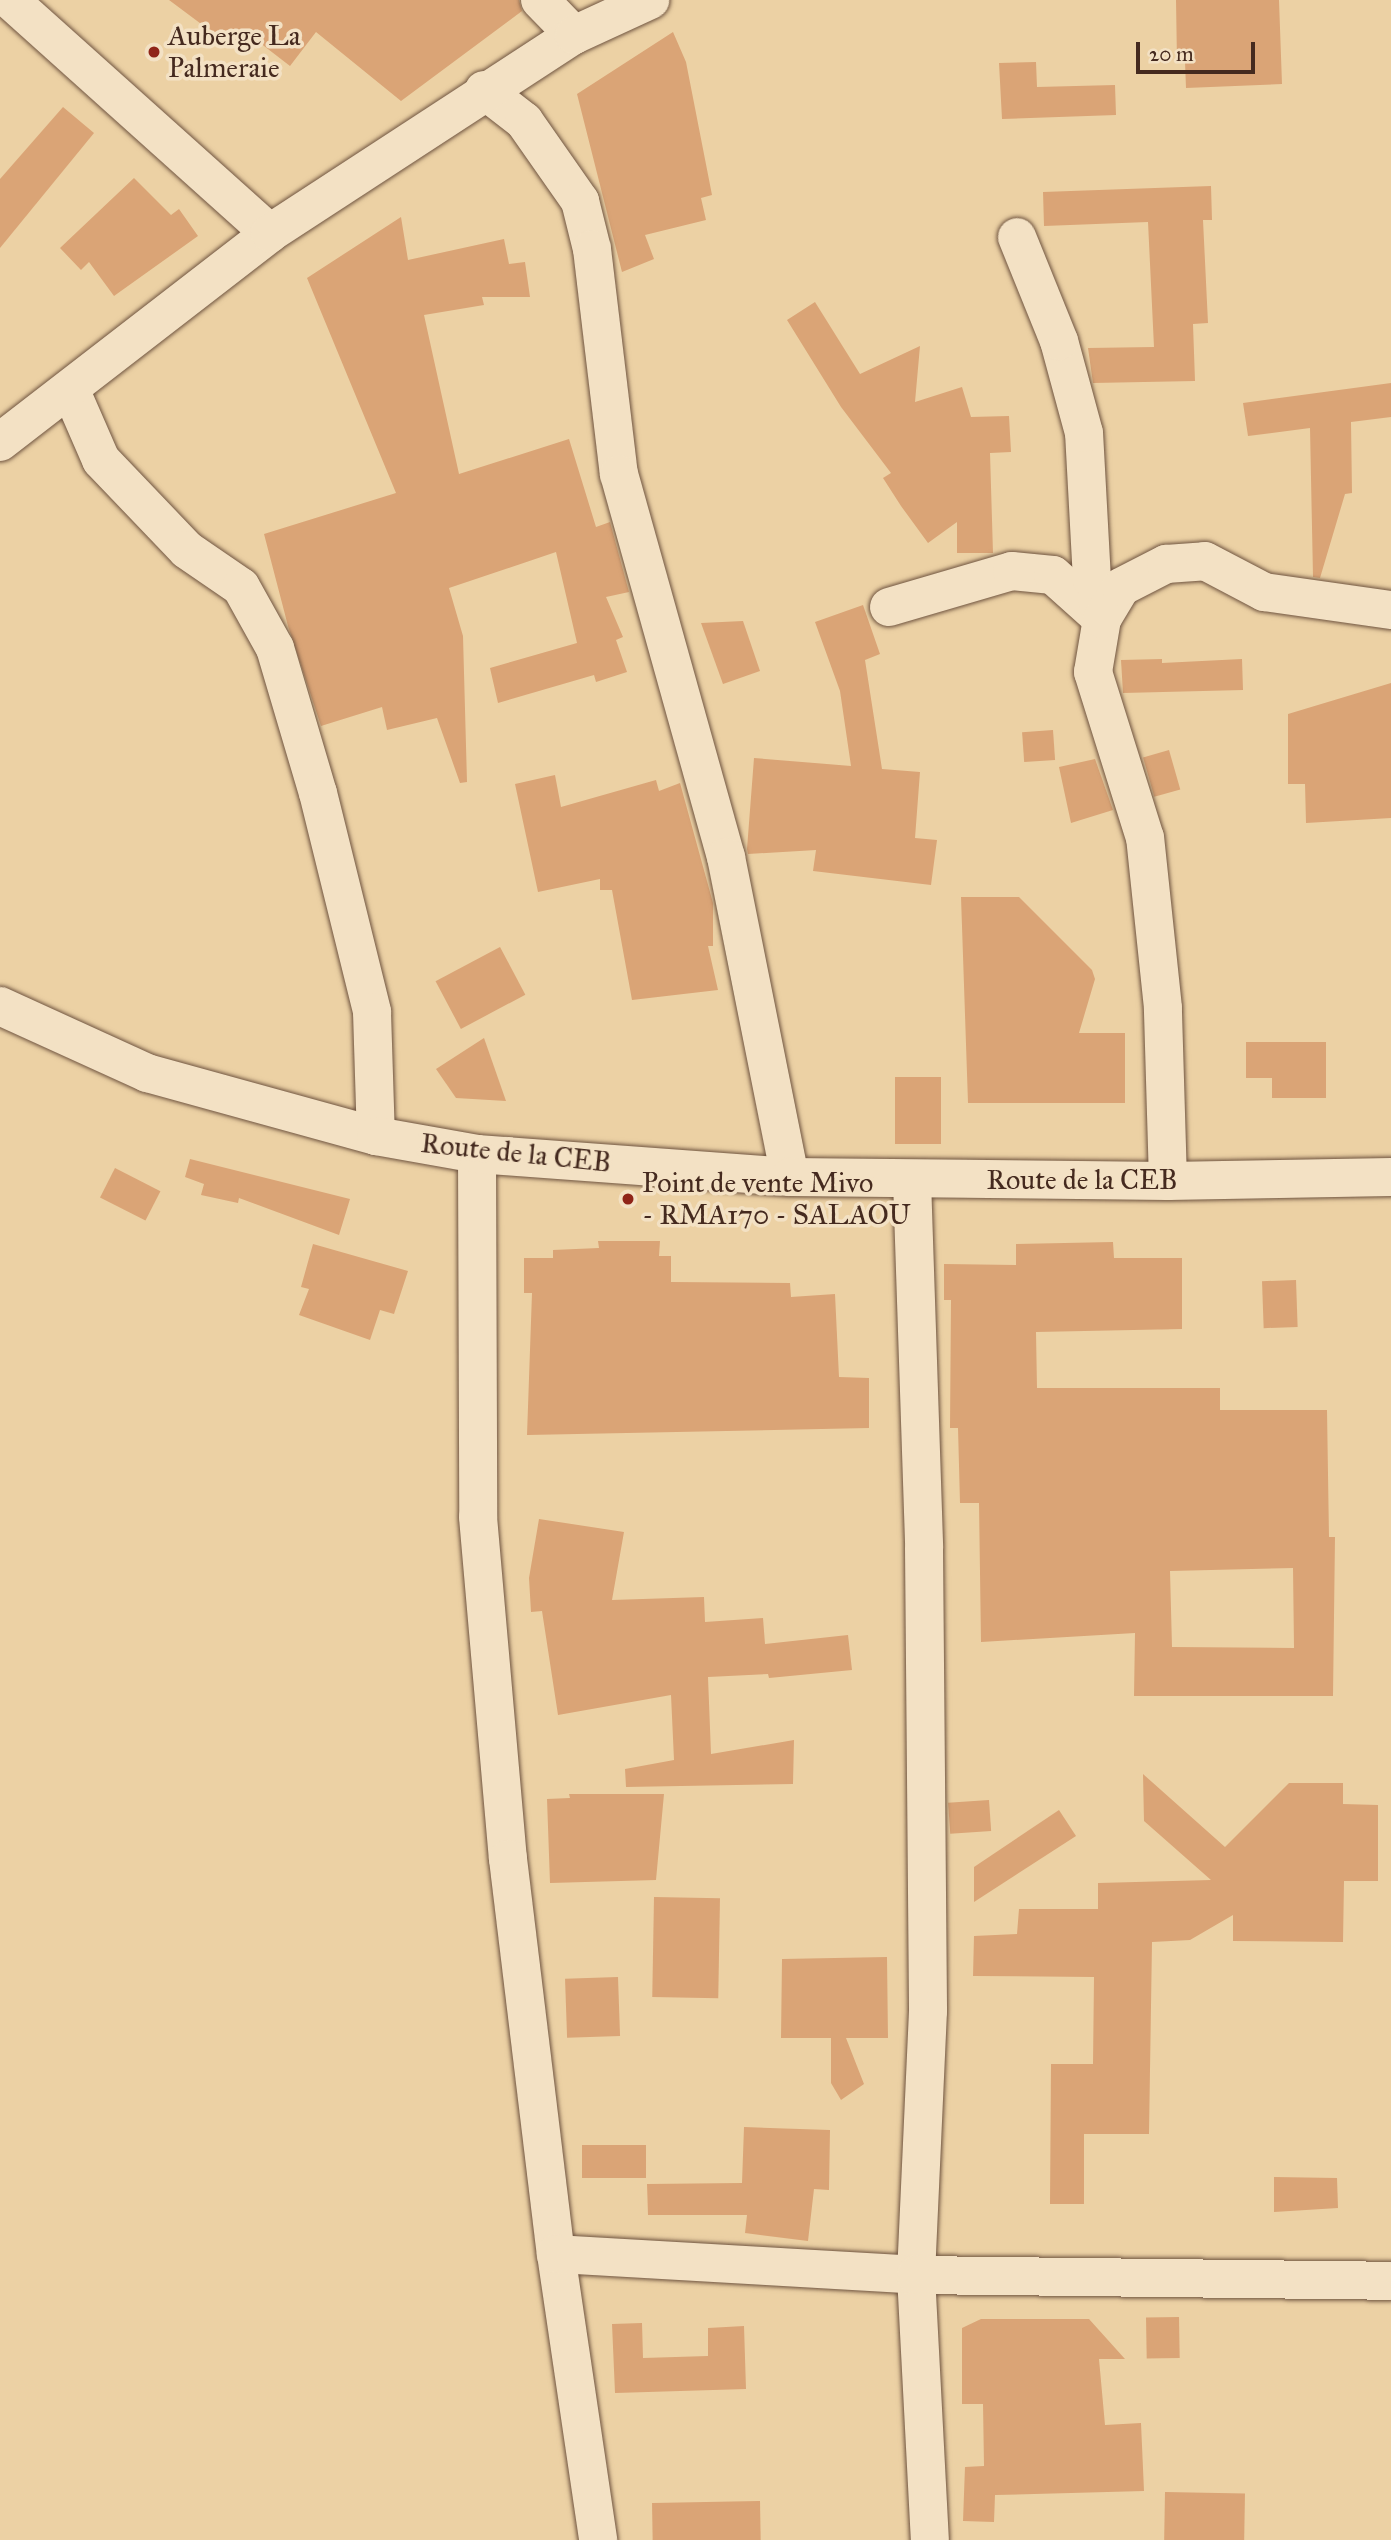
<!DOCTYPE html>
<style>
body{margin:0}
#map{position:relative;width:1391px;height:2540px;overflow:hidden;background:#ecd1a4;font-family:"IM FELL Great Primer",serif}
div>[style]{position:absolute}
.building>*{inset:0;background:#daa476;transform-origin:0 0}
.roads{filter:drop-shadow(0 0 2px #6f5440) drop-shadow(0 0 2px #6f5440)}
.street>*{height:38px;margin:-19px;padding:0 19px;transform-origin:19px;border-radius:19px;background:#f3e1c4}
.secondary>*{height:38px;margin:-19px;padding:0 19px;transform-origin:19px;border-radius:19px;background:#f3e1c4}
.dots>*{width:19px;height:19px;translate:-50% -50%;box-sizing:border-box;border:4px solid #f3e1c4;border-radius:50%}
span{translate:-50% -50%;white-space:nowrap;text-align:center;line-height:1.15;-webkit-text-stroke:7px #f3e1c4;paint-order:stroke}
.poi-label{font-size:28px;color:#452a1f}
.left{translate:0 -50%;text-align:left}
.street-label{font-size:28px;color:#452a1f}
.scale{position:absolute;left:1136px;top:42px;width:119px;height:32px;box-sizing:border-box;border:4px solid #452a1f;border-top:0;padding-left:9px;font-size:21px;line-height:24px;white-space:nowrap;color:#452a1f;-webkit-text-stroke:5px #f3e1c4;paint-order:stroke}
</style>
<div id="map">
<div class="building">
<div style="clip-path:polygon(169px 0,519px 0,522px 11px,401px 101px,316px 32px,290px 66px,247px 33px,232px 47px)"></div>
<div style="clip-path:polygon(1176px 0,1279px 0,1282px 84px,1186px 88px,1185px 62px,1177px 62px)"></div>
<div style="clip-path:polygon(673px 32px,686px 62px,712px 195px,701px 198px,706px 220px,645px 235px,654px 259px,622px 272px,577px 94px)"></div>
<div style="clip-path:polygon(1036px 62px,1037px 87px,1115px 85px,1116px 115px,1002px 119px,999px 63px)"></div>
<div style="clip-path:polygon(63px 107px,94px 133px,0 248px,0 179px)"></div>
<div style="clip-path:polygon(134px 178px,171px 215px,179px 209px,198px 236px,114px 296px,89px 262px,81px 270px,60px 248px)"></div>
<div style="clip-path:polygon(1211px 186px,1212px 220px,1203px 220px,1208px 323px,1193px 324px,1195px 381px,1093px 383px,1088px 348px,1154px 347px,1148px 222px,1044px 226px,1043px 192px)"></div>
<div style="clip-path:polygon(401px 217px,408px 260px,504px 239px,509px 264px,525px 262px,530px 297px,482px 297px,484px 305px,424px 315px,459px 474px,569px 439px,596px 527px,610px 522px,629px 592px,606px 597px,623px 637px,616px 640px,627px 672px,596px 682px,594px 675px,498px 703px,490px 668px,577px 643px,556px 552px,449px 588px,463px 636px,467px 782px,460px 783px,437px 718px,387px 730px,382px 707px,321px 726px,288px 626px,264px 534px,396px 493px,307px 278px)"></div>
<div style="clip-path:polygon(815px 302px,860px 374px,920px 346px,915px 402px,962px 387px,971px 417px,1009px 416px,1011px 452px,990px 453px,993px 553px,957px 553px,957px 522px,928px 543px,901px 506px,883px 478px,891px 473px,841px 407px,787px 320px)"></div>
<div style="clip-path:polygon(1391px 383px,1391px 417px,1351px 422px,1352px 493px,1345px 494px,1320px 578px,1313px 577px,1310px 428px,1248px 436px,1243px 403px)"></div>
<div style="clip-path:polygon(863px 605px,880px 654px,865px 660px,882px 769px,920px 772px,915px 838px,937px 840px,931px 885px,813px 871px,816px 850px,748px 854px,747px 849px,754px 758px,851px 766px,840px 691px,815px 622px)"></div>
<div style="clip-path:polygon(743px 621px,760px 671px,723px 684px,701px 623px)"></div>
<div style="clip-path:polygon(1162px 659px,1162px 663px,1242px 659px,1243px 690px,1123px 693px,1121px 660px)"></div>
<div style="clip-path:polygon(1391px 683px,1391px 818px,1306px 823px,1305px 784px,1288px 784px,1288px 714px)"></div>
<div style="left:1053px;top:730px;width:30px;height:31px;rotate:86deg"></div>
<div style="left:1169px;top:750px;width:41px;height:27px;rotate:74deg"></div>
<div style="clip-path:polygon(1095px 759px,1113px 810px,1071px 823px,1059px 767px)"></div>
<div style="clip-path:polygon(555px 775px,561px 807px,656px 780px,659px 791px,680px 783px,713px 903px,713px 946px,708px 946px,718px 990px,632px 1000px,612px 890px,600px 890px,600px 879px,538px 892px,515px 784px)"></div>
<div style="clip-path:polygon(961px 897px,1019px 897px,1092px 970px,1095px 979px,1079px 1033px,1125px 1033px,1125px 1103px,968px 1103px)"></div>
<div style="left:500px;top:947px;width:54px;height:73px;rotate:62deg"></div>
<div style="clip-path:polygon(484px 1038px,506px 1101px,456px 1098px,436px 1069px)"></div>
<div style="clip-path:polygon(1246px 1042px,1326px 1042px,1326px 1098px,1272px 1098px,1272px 1078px,1246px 1078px)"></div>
<div style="left:895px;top:1077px;width:46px;height:67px"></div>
<div style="clip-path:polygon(190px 1159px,350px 1199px,339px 1235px,239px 1198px,238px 1203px,201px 1195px,204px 1184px,185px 1177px)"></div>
<div style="left:115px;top:1168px;width:51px;height:33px;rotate:27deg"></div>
<div style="clip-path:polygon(598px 1241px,660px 1241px,659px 1256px,671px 1256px,671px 1282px,790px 1283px,791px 1297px,835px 1294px,839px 1377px,869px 1378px,869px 1428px,527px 1435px,532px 1293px,524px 1293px,524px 1258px,553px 1258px,553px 1250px,599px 1248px)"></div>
<div style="clip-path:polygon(evenodd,1113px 1242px,1114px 1258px,1182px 1258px,1182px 1329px,1036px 1332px,1037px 1388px,1220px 1388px,1220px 1410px,1327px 1410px,1329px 1537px,1335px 1537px,1333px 1696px,1134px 1696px,1135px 1633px,981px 1642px,979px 1503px,960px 1503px,958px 1428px,950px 1428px,951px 1300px,944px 1300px,944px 1264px,1016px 1265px,1016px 1244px,1113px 1242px,1293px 1568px,1294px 1648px,1172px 1647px,1170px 1571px,1293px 1568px)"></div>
<div style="clip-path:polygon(313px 1244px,408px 1271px,394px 1314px,380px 1310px,370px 1340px,299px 1315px,309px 1289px,301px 1287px)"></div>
<div style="left:1296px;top:1280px;width:47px;height:34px;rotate:88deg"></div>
<div style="clip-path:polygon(539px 1519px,624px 1532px,612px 1600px,704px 1597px,705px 1622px,763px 1618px,765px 1644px,848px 1635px,852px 1670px,769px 1678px,768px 1674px,708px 1677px,711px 1754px,794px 1740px,793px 1784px,626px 1787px,625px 1769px,674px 1760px,671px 1695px,558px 1715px,542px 1611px,531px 1612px,529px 1578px)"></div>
<div style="clip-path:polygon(1143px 1774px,1225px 1847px,1289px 1783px,1343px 1783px,1343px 1804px,1378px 1805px,1378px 1881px,1344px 1881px,1343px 1942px,1233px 1941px,1233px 1915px,1190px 1940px,1152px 1942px,1149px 2134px,1084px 2134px,1084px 2204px,1050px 2204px,1051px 2064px,1093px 2064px,1094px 1977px,973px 1976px,974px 1936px,1017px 1934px,1019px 1909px,1098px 1909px,1098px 1883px,1211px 1880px,1144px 1821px)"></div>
<div style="clip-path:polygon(569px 1794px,664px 1794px,656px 1880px,550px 1883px,547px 1799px,570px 1798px)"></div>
<div style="left:989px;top:1800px;width:31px;height:41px;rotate:86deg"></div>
<div style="clip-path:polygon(1059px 1810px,1076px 1836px,974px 1902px,974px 1867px)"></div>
<div style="left:654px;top:1897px;width:66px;height:100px;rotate:1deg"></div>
<div style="clip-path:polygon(887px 1957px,888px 2038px,846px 2038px,864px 2084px,841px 2100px,831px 2083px,831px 2038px,781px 2038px,782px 1959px)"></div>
<div style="left:618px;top:1977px;width:59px;height:53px;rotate:88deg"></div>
<div style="clip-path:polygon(744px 2127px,830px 2130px,829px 2190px,814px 2189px,808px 2241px,745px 2233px,747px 2215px,648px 2215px,647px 2184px,742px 2183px)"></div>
<div style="left:646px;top:2145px;width:33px;height:64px;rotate:90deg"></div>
<div style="clip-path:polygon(1274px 2177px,1337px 2178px,1338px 2208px,1274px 2212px)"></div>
<div style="left:1179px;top:2317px;width:41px;height:33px;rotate:89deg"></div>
<div style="clip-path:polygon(981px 2319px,1089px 2319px,1125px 2359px,1099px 2359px,1105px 2425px,1141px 2423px,1144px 2491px,995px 2495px,994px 2522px,963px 2521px,965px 2467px,984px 2466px,983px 2404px,962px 2404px,962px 2328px)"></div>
<div style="clip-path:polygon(642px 2323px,643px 2358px,708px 2356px,708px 2328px,744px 2326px,746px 2389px,615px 2393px,612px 2324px)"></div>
<div style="left:1165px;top:2492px;width:80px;height:48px;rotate:1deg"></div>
<div style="left:760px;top:2501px;width:39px;height:108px;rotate:89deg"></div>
</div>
<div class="roads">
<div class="street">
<div style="left:10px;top:0;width:349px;rotate:41.9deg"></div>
<div style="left:540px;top:0;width:49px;rotate:45.8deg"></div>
<div style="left:484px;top:90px;width:51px;rotate:37.8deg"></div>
<div style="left:524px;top:121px;width:98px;rotate:55deg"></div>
<div style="left:580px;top:201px;width:49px;rotate:76deg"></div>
<div style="left:592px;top:249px;width:227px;rotate:83.2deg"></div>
<div style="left:619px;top:474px;width:398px;rotate:74.4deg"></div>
<div style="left:726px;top:857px;width:326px;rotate:78.7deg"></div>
<div style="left:71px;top:391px;width:75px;rotate:66.5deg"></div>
<div style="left:101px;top:460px;width:124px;rotate:46.3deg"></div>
<div style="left:187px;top:550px;width:65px;rotate:34.4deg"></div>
<div style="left:241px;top:587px;width:70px;rotate:60.9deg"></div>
<div style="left:275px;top:648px;width:151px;rotate:73.5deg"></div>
<div style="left:318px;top:793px;width:226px;rotate:76.1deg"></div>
<div style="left:372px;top:1012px;width:124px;rotate:88.2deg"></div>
<div style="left:0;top:442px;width:341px;rotate:-37.7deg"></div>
<div style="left:270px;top:233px;width:363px;rotate:-33.1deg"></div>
<div style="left:574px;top:35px;width:84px;rotate:-24.7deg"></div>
<div style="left:889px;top:607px;width:128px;rotate:-16.3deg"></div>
<div style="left:1012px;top:571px;width:41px;rotate:5.6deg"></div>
<div style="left:1053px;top:575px;width:66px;rotate:41.9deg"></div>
<div style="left:1102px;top:619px;width:40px;rotate:-104.4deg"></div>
<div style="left:1092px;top:580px;width:147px;rotate:-93.1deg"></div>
<div style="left:1084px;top:433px;width:95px;rotate:-105.2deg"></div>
<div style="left:1059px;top:341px;width:112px;rotate:-112deg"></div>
<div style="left:477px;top:1154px;width:363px;rotate:89.8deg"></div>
<div style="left:478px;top:1517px;width:343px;rotate:85deg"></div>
<div style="left:508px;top:1859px;width:398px;rotate:83.1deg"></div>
<div style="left:556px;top:2254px;width:289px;rotate:81.6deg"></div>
<div style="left:912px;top:1180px;width:368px;rotate:88.1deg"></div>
<div style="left:924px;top:1548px;width:463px;rotate:89.5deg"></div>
<div style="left:928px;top:2011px;width:264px;rotate:92.6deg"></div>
<div style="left:916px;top:2275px;width:265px;rotate:87deg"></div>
<div style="left:1168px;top:1181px;width:173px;rotate:-91.7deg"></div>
<div style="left:1163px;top:1008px;width:171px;rotate:-96deg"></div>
<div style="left:1145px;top:838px;width:174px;rotate:-107.4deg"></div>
<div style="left:1093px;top:672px;width:54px;rotate:-80.4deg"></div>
<div style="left:1102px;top:619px;width:37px;rotate:-59deg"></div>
<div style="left:1121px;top:587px;width:51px;rotate:-27.1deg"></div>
<div style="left:1166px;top:564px;width:39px;rotate:-4deg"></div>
<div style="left:1205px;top:561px;width:67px;rotate:27.7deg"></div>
<div style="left:1264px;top:592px;width:128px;rotate:8.1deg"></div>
<div style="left:556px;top:2254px;width:361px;rotate:3.3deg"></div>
<div style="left:916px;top:2275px;width:475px;rotate:0.7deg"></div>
</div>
<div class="secondary">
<div style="left:0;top:1006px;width:162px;rotate:24.5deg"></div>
<div style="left:147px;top:1073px;width:238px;rotate:15.4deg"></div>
<div style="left:376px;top:1136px;width:103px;rotate:10.1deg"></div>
<div style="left:477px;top:1154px;width:314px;rotate:4.2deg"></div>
<div style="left:790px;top:1177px;width:378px;rotate:0.6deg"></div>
<div style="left:1168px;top:1181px;width:223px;rotate:-1deg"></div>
</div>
</div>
<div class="dots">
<div style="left:154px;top:52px;background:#8f2418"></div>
<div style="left:628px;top:1199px;background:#8f2418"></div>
</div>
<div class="poi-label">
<span class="left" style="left:168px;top:52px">Auberge La<br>Palmeraie</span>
<span class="left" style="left:642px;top:1199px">Point de vente Mivo<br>- RMA170 - SALAOU</span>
</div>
<div class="street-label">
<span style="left:516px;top:1153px;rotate:6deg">Route de la CEB</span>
<span style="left:1082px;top:1180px">Route de la CEB</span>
</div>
<div class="scale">20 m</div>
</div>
